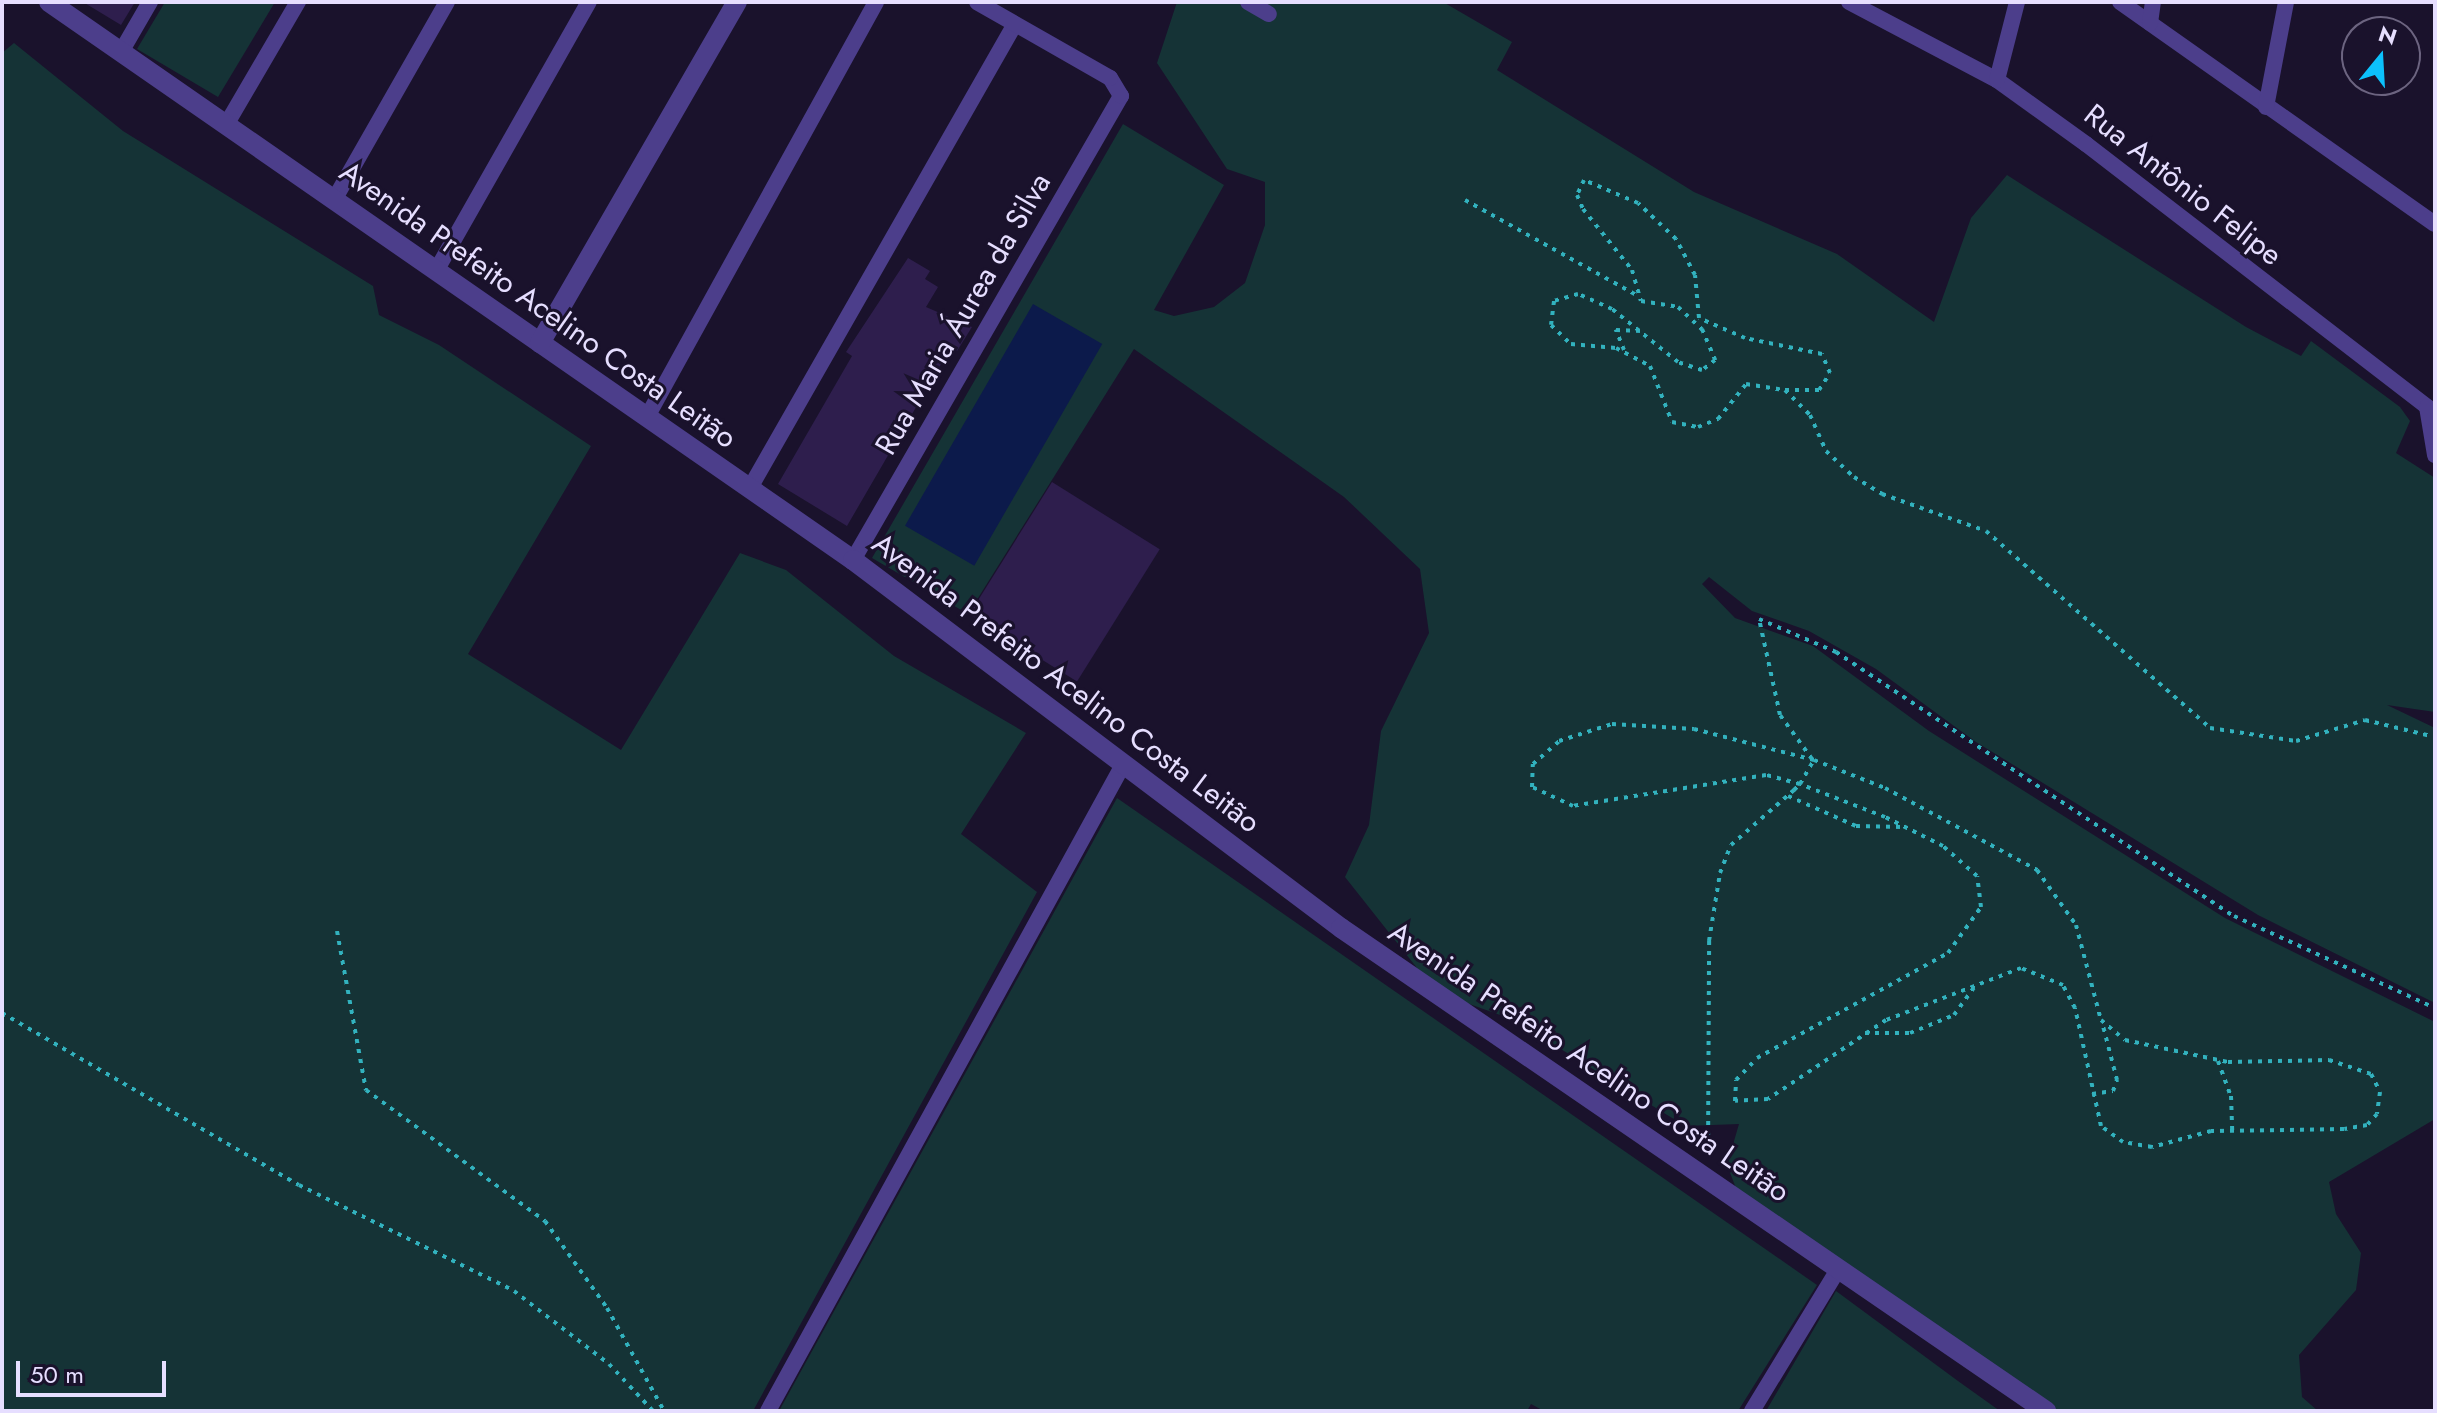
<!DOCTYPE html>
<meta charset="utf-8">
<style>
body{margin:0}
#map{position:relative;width:2437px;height:1413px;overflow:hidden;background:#1a122c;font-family:Jost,sans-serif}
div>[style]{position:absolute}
.green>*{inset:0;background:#153336}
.water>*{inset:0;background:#0c1a4b;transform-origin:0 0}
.building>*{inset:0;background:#2e1e4d;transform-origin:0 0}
.path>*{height:4px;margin-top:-2px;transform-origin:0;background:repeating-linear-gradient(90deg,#32b2be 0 4px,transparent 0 10px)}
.minor>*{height:16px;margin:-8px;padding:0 8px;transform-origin:8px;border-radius:8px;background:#4c3e8b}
.tertiary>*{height:20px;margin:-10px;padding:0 10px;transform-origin:10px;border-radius:10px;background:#4c3e8b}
span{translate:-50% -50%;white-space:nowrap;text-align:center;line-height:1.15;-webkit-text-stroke:6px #1a122c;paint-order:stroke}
.street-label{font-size:30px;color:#e6deff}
.frame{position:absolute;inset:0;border:4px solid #e6deff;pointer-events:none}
.north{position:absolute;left:2341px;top:16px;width:80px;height:80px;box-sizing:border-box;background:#1a122c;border:2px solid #6c6480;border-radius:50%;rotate:18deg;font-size:22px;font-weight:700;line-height:32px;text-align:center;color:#e6deff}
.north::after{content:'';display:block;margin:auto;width:28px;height:36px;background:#0cc1fc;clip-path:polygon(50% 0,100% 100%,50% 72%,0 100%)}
.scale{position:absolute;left:16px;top:1361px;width:150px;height:36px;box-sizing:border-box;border:4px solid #e6deff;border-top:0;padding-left:10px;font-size:24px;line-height:28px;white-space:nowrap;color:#e6deff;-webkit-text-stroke:6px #1a122c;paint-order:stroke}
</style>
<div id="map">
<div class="green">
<div style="clip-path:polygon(165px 2px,275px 2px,218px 97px,137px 49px)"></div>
<div style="clip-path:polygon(1177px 2px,1443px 2px,1512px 42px,1497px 70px,1694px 192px,1837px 254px,1934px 322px,1971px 218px,2007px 175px,2246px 327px,2301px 356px,2311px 341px,2400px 407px,2410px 421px,2396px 453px,2435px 478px,2435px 712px,2387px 705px,2435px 728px,2435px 1003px,2258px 915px,1976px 742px,1876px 669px,1809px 631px,1752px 611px,1709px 577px,1702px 584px,1735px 618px,1813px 646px,1929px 731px,2225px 918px,2435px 1022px,2435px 1119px,2329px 1182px,2336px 1214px,2361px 1253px,2356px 1290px,2299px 1355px,2302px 1397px,2318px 1411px,2056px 1411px,1739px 1196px,1727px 1165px,1739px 1124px,1685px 1126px,1514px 1020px,1436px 992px,1345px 877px,1369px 825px,1381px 731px,1429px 633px,1420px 569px,1344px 497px,1134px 349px,968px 614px,872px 558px,1123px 124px,1224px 185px,1154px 310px,1174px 316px,1214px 307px,1245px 283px,1265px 225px,1265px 182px,1227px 169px,1157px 63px)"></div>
<div style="clip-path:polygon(14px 43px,123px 131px,373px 286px,379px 315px,439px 345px,591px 446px,468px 654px,621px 750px,740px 553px,786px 570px,894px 656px,1026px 733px,961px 834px,1037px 892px,753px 1411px,2px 1411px,2px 53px)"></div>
<div style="clip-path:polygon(1117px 798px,1817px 1285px,1738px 1411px,1544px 1411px,1531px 1404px,1527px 1411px,779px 1411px)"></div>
<div style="clip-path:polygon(1836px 1291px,1958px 1381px,2000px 1411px,1766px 1411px)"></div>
</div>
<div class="water">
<div style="left:1033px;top:304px;width:80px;height:256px;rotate:30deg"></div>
</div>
<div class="building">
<div style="clip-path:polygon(83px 2px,135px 2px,121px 25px)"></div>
<div style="clip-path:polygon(908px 258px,930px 271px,925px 279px,938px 287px,926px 307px,972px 327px,957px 351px,951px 347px,847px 526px,778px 484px,852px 356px,846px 352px)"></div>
<div style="left:1052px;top:482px;width:127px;height:156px;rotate:32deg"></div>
</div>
<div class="path">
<div style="left:1465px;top:200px;width:198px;rotate:29deg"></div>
<div style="left:1624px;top:350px;width:22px;rotate:-112deg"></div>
<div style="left:1616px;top:330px;width:26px;rotate:2deg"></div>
<div style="left:1785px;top:390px;width:34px"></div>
<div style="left:1819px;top:390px;width:20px;rotate:-57deg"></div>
<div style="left:1830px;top:373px;width:21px;rotate:-113deg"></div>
<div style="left:1822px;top:354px;width:79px;rotate:-168.3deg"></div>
<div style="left:1745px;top:338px;width:50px;rotate:-156.5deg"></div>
<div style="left:1699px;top:318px;width:43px;rotate:-95.3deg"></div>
<div style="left:1695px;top:275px;width:41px;rotate:-117.8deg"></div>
<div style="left:1676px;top:239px;width:52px;rotate:-136.5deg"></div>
<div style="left:1638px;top:203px;width:59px;rotate:-156.9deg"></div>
<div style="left:1584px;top:180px;width:17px;rotate:115deg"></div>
<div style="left:1577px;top:195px;width:15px;rotate:67deg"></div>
<div style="left:1583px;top:209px;width:78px;rotate:51.2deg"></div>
<div style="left:1632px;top:270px;width:32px;rotate:74deg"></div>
<div style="left:1641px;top:301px;width:37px;rotate:9deg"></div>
<div style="left:1678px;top:307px;width:33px;rotate:43deg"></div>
<div style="left:1702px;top:329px;width:34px;rotate:67deg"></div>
<div style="left:1715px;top:360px;width:16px;rotate:142deg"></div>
<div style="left:1702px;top:370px;width:25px;rotate:-162deg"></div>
<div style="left:1678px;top:362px;width:85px;rotate:-141.2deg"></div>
<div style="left:1612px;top:309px;width:37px;rotate:-156deg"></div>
<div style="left:1578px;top:294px;width:25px;rotate:164deg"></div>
<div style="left:1554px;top:301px;width:24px;rotate:97deg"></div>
<div style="left:1551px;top:325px;width:28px;rotate:44deg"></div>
<div style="left:1571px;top:344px;width:45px;rotate:5.1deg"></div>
<div style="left:1616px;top:348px;width:38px;rotate:28deg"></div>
<div style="left:1650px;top:366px;width:60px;rotate:68.6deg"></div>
<div style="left:1672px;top:422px;width:26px;rotate:11deg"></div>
<div style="left:1698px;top:427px;width:22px;rotate:-22deg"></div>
<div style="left:1718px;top:419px;width:45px;rotate:-51.3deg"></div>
<div style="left:1746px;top:384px;width:39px;rotate:9deg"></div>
<div style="left:1785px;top:390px;width:35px;rotate:45deg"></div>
<div style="left:1810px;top:415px;width:39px;rotate:66deg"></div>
<div style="left:1826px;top:451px;width:38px;rotate:43deg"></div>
<div style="left:1854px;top:477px;width:33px;rotate:31deg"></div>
<div style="left:1882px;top:494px;width:110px;rotate:19.6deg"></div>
<div style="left:1986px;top:531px;width:298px;rotate:41.3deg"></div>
<div style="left:2210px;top:728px;width:87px;rotate:8.6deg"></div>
<div style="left:2296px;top:741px;width:72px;rotate:-16.9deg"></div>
<div style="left:2365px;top:720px;width:72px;rotate:13.7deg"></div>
<div style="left:1812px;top:759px;width:54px;rotate:-126deg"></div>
<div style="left:1780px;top:715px;width:98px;rotate:-102.3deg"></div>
<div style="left:1759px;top:619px;width:84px;rotate:23.2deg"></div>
<div style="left:1836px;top:652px;width:478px;rotate:33.6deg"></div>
<div style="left:2234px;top:916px;width:221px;rotate:24.6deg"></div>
<div style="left:1788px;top:796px;width:74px;rotate:23.8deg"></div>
<div style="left:1856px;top:826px;width:46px;rotate:1.2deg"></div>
<div style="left:337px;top:931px;width:162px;rotate:79.7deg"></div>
<div style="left:366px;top:1090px;width:222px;rotate:36.2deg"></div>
<div style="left:545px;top:1221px;width:107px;rotate:54.5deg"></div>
<div style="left:607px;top:1308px;width:118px;rotate:61deg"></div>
<div style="left:2px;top:1013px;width:343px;rotate:30.1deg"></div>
<div style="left:299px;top:1185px;width:240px;rotate:26.2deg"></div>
<div style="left:514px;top:1291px;width:120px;rotate:37.5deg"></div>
<div style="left:609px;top:1364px;width:64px;rotate:46.9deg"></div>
<div style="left:1865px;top:1033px;width:45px"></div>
<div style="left:1910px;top:1033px;width:48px;rotate:-22.2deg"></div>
<div style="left:1954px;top:1015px;width:34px;rotate:-54deg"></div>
<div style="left:2218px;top:1061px;width:37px;rotate:70deg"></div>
<div style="left:2231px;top:1096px;width:35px;rotate:88deg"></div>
<div style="left:2092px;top:1094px;width:21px;rotate:-8deg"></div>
<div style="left:2113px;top:1091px;width:12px;rotate:-70deg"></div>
<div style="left:2117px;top:1080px;width:60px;rotate:-104.5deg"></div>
<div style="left:1708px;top:1155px;width:214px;rotate:-89.7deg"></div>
<div style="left:1709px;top:941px;width:69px;rotate:-80.8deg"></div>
<div style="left:1720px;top:873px;width:30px;rotate:-69deg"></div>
<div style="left:1731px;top:845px;width:84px;rotate:-41.1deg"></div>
<div style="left:1794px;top:790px;width:8px;rotate:-45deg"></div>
<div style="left:1800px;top:784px;width:28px;rotate:-60deg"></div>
<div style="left:1814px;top:760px;width:76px;rotate:21.5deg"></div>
<div style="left:1885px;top:788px;width:173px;rotate:28.3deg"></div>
<div style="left:2037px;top:870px;width:67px;rotate:54.7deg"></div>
<div style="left:2076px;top:925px;width:98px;rotate:75.3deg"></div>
<div style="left:2101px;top:1020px;width:31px;rotate:40deg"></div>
<div style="left:2125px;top:1040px;width:105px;rotate:12.1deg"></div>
<div style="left:2228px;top:1062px;width:101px;rotate:-1.1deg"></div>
<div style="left:2329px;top:1060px;width:44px;rotate:18.4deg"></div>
<div style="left:2371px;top:1074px;width:20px;rotate:63deg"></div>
<div style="left:2380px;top:1092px;width:22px;rotate:98deg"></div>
<div style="left:2377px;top:1114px;width:15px;rotate:132deg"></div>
<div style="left:2367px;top:1125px;width:23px;rotate:170deg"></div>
<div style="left:2344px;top:1129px;width:133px;rotate:179.1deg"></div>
<div style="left:2211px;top:1131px;width:61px;rotate:164.8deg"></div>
<div style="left:2152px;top:1147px;width:29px;rotate:-170deg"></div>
<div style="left:2123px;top:1142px;width:27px;rotate:-144deg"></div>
<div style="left:2101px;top:1126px;width:121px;rotate:-102.4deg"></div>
<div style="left:2075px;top:1008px;width:26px;rotate:-118deg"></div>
<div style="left:2063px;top:985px;width:45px;rotate:-158deg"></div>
<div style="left:2021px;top:968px;width:145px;rotate:158.9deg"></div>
<div style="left:1886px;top:1020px;width:142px;rotate:146.2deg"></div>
<div style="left:1768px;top:1099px;width:33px;rotate:177deg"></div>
<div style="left:1735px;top:1101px;width:21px;rotate:-87deg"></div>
<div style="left:1736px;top:1080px;width:30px;rotate:-46deg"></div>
<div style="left:1757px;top:1058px;width:218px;rotate:-28.8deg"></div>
<div style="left:1948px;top:953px;width:57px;rotate:-54.3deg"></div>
<div style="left:1981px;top:907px;width:31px;rotate:-97deg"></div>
<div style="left:1977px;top:876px;width:45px;rotate:-138.6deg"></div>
<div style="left:1943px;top:846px;width:65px;rotate:-153.4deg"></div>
<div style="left:1885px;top:817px;width:91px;rotate:-158.8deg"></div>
<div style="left:1800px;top:784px;width:35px;rotate:-165deg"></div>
<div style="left:1766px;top:775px;width:195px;rotate:170.9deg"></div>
<div style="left:1573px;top:806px;width:45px;rotate:-155.1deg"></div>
<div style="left:1532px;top:787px;width:23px;rotate:-88deg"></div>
<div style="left:1533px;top:764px;width:35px;rotate:-41deg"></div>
<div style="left:1559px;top:741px;width:56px;rotate:-17.8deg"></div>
<div style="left:1612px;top:724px;width:82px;rotate:3.5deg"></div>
<div style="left:1694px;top:729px;width:124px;rotate:14.5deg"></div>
</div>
<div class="minor">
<div style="left:1248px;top:2px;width:24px;rotate:30deg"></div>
<div style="left:1849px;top:2px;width:167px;rotate:27.8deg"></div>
<div style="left:1997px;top:80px;width:110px;rotate:35.7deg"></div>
<div style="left:2086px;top:144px;width:431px;rotate:37.6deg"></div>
<div style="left:2427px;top:407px;width:49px;rotate:80.5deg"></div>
<div style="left:2120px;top:2px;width:385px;rotate:35.2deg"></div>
<div style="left:2150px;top:23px;width:21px;rotate:-82deg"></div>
<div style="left:121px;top:52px;width:58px;rotate:-59.9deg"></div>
<div style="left:1997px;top:80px;width:81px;rotate:-75.6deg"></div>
<div style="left:2266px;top:107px;width:107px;rotate:-79.2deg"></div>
<div style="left:226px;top:125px;width:143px;rotate:-59.7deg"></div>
<div style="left:334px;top:200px;width:228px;rotate:-60.3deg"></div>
<div style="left:436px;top:271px;width:309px;rotate:-60.4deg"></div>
<div style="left:647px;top:417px;width:474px;rotate:-61.1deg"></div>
<div style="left:750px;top:488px;width:534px;rotate:-60.27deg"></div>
<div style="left:853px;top:560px;width:536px;rotate:-59.99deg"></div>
<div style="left:1121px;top:96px;width:21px;rotate:-121deg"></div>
<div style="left:1110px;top:78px;width:153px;rotate:-150.3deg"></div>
<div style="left:768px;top:1411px;width:739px;rotate:-61.22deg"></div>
<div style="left:1752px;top:1411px;width:167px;rotate:-58.7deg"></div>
</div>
<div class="tertiary">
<div style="left:49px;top:2px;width:979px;rotate:34.76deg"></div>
<div style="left:853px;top:560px;width:611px;rotate:37.02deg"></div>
<div style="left:1341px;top:928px;width:855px;rotate:34.42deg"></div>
<div style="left:540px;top:343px;width:394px;rotate:-60deg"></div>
</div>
<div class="street-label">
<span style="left:2183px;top:185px;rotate:38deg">Rua Antônio Felipe</span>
<span style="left:538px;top:305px;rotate:35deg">Avenida Prefeito Acelino Costa Leitão</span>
<span style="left:963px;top:314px;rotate:-60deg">Rua Maria Áurea da Silva</span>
<span style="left:1066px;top:683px;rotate:37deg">Avenida Prefeito Acelino Costa Leitão</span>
<span style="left:1589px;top:1062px;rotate:34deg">Avenida Prefeito Acelino Costa Leitão</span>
</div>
<div class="frame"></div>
<div class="north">N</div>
<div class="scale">50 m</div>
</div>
